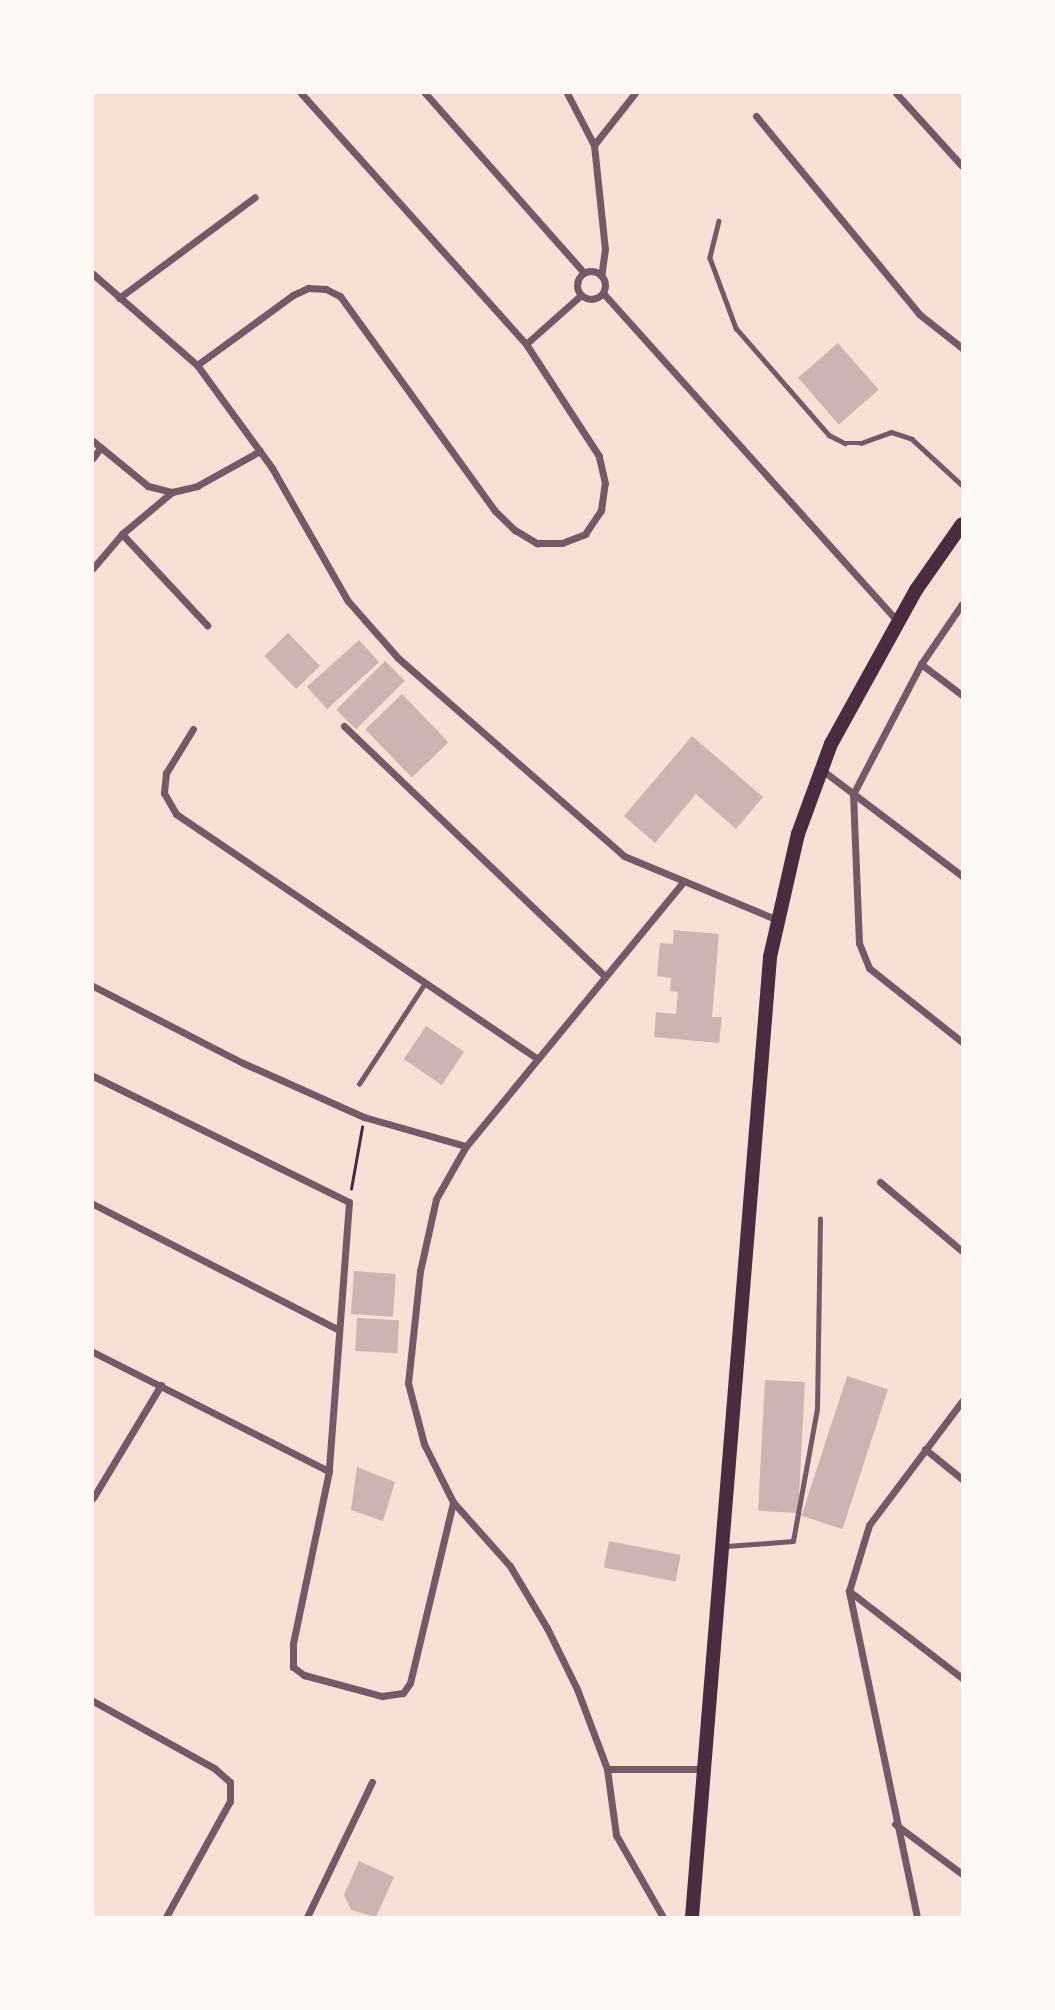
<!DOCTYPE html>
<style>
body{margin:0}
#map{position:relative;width:1055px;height:2010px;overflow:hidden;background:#f7e1d7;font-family:Manrope,sans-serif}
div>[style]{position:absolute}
.building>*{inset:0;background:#ccb4b1;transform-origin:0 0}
.path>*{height:2.5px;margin:-1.25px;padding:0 1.25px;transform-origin:1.25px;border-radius:1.25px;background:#4a2c40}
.service>*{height:4.5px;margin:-2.25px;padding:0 2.25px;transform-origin:2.25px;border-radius:2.25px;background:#755966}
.minor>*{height:7px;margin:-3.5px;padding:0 3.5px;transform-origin:3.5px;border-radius:3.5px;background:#755966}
.minor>.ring{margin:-3.5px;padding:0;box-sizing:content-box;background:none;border:7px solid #755966;border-radius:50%}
.primary>*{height:14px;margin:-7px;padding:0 7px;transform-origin:7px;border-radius:7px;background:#4a2c40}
span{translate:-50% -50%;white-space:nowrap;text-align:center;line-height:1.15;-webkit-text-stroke:5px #fffaf5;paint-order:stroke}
.frame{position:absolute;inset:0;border:94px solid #fffaf5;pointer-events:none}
</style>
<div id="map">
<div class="building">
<div style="left:838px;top:343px;width:62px;height:53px;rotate:49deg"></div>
<div style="left:288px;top:633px;width:46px;height:33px;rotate:46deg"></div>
<div style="left:359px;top:640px;width:30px;height:70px;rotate:48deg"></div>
<div style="left:385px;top:661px;width:28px;height:69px;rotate:45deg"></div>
<div style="left:402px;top:694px;width:67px;height:51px;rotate:46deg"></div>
<div style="clip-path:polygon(692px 736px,763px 797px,736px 829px,696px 794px,655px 843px,624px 816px)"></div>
<div style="clip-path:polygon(674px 930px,719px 934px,712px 1017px,722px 1017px,719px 1043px,654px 1037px,656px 1012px,676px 1014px,678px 992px,670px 991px,671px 978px,657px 976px,660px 943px,673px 944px)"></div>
<div style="left:426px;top:1026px;width:46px;height:40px;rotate:34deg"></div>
<div style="left:354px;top:1271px;width:42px;height:43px;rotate:4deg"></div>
<div style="left:357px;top:1318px;width:42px;height:33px;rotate:3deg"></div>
<div style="left:847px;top:1376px;width:43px;height:147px;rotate:18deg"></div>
<div style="left:765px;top:1380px;width:40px;height:131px;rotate:3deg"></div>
<div style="clip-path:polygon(357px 1467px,395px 1482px,383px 1521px,351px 1510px)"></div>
<div style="left:609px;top:1541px;width:73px;height:27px;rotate:11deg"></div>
<div style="clip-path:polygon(359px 1861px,394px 1877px,376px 1917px,351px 1910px,344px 1895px)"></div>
</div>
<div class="path">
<div style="left:351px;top:1189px;width:63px;rotate:-79.9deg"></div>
</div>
<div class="service">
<div style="left:719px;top:221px;width:38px;rotate:104deg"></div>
<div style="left:710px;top:258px;width:75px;rotate:69.6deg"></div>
<div style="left:736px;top:328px;width:142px;rotate:49deg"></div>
<div style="left:829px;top:435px;width:18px;rotate:27deg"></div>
<div style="left:845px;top:443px;width:16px"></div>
<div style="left:861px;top:443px;width:32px;rotate:-20deg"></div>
<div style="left:891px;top:432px;width:22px;rotate:18deg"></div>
<div style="left:912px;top:439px;width:68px;rotate:42.6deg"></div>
<div style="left:359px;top:1084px;width:121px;rotate:-56.8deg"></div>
<div style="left:727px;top:1546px;width:66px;rotate:-4.3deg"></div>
<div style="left:793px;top:1541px;width:134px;rotate:-79.7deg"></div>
<div style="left:817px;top:1409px;width:190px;rotate:-89.1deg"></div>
</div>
<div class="minor">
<div style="left:425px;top:93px;width:240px;rotate:48.5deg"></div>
<div style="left:567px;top:93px;width:59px;rotate:62.6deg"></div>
<div style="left:594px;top:145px;width:105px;rotate:84deg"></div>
<div style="left:605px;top:249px;width:27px;rotate:98deg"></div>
<div style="left:896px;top:93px;width:98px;rotate:47.9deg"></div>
<div style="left:756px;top:116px;width:256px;rotate:50.5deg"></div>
<div style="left:919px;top:314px;width:55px;rotate:38.3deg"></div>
<div style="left:594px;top:145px;width:66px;rotate:-51.7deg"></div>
<div class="ring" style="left:577px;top:271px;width:21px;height:21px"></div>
<div style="left:93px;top:274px;width:138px;rotate:41.2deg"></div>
<div style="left:197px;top:365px;width:127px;rotate:53.9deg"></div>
<div style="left:272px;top:468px;width:153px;rotate:60.3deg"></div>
<div style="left:348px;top:601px;width:76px;rotate:48.7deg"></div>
<div style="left:398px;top:658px;width:300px;rotate:41.2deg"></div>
<div style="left:624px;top:856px;width:167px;rotate:22.6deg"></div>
<div style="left:603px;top:293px;width:442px;rotate:48.1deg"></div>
<div style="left:119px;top:298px;width:169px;rotate:-36.6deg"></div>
<div style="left:526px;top:344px;width:74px;rotate:-41.7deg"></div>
<div style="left:197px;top:365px;width:119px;rotate:-36.1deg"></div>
<div style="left:293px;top:295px;width:17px;rotate:-25deg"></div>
<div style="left:308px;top:288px;width:18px;rotate:3deg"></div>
<div style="left:326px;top:289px;width:16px;rotate:27deg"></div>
<div style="left:340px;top:296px;width:265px;rotate:54.2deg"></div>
<div style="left:495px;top:511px;width:28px;rotate:44deg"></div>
<div style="left:515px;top:530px;width:26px;rotate:31deg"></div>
<div style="left:537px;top:543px;width:25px"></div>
<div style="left:562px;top:543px;width:25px;rotate:-21deg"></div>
<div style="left:585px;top:534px;width:29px;rotate:-56deg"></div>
<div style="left:601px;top:510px;width:27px;rotate:-82deg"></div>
<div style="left:605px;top:483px;width:28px;rotate:-103deg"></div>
<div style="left:599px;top:456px;width:134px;rotate:-123.1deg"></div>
<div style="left:526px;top:344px;width:337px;rotate:-131.9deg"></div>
<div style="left:93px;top:441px;width:71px;rotate:39.3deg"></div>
<div style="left:148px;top:486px;width:25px;rotate:14deg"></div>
<div style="left:172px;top:492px;width:26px;rotate:-13deg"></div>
<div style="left:197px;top:486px;width:72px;rotate:-29.1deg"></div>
<div style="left:93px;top:458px;width:12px;rotate:-55deg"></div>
<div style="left:172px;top:492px;width:65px;rotate:140deg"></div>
<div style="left:122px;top:534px;width:125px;rotate:47deg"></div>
<div style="left:93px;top:568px;width:45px;rotate:-49.5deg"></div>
<div style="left:962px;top:604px;width:73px;rotate:124.3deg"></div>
<div style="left:921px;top:664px;width:147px;rotate:117.6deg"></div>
<div style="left:853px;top:794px;width:149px;rotate:87.7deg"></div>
<div style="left:859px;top:943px;width:27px;rotate:68deg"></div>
<div style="left:869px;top:968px;width:119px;rotate:38.5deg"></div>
<div style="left:921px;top:664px;width:51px;rotate:37.1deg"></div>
<div style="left:344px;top:726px;width:361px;rotate:43.8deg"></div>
<div style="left:193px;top:729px;width:52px;rotate:121.5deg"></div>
<div style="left:166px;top:773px;width:20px;rotate:96deg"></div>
<div style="left:164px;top:793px;width:24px;rotate:60deg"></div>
<div style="left:176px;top:814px;width:435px;rotate:34.1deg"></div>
<div style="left:822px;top:770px;width:176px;rotate:37.1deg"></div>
<div style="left:684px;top:881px;width:343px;rotate:129.4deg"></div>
<div style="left:466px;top:1146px;width:61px;rotate:119.5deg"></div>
<div style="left:436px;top:1199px;width:74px;rotate:102.5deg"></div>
<div style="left:420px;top:1271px;width:113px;rotate:96.1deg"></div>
<div style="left:408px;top:1383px;width:63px;rotate:75.3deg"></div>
<div style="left:424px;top:1444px;width:65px;rotate:63.4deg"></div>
<div style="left:453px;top:1502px;width:86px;rotate:48.3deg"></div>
<div style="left:510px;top:1566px;width:72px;rotate:59.2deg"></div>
<div style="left:547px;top:1628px;width:68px;rotate:63.8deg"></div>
<div style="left:577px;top:1689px;width:85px;rotate:69.4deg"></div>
<div style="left:607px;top:1769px;width:98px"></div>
<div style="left:93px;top:986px;width:169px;rotate:27.2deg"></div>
<div style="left:243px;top:1063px;width:133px;rotate:24.1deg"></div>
<div style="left:364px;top:1117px;width:106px;rotate:15.9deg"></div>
<div style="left:93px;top:1076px;width:285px;rotate:26.2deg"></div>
<div style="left:349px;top:1202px;width:270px;rotate:94.3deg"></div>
<div style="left:329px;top:1471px;width:177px;rotate:101.8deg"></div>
<div style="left:293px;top:1644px;width:23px;rotate:90deg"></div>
<div style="left:293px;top:1667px;width:14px;rotate:36deg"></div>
<div style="left:304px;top:1675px;width:81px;rotate:15.1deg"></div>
<div style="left:382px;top:1696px;width:21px;rotate:-8deg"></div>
<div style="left:403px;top:1693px;width:12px;rotate:-55deg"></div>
<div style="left:410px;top:1683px;width:186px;rotate:-76.6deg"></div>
<div style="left:880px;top:1182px;width:107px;rotate:40.1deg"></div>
<div style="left:93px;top:1204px;width:274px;rotate:27.1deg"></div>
<div style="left:93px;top:1352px;width:264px;rotate:26.8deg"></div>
<div style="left:925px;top:1449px;width:48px;rotate:39deg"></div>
<div style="left:93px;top:1498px;width:132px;rotate:-59deg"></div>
<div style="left:849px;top:1591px;width:143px;rotate:37.6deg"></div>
<div style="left:93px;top:1701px;width:138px;rotate:29deg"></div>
<div style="left:214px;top:1768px;width:21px;rotate:41deg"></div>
<div style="left:230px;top:1782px;width:19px;rotate:90deg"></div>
<div style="left:230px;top:1801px;width:132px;rotate:118.9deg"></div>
<div style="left:607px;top:1769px;width:67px;rotate:82.2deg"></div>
<div style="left:616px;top:1835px;width:95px;rotate:60.2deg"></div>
<div style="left:895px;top:1824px;width:84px;rotate:36.7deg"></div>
<div style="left:307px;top:1917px;width:150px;rotate:-64.3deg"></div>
<div style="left:917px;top:1917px;width:333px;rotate:-101.8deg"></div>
<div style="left:849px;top:1591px;width:69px;rotate:-73.1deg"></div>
<div style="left:869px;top:1525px;width:155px;rotate:-53.1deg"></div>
</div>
<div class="primary">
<div style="left:692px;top:1917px;width:963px;rotate:-85.35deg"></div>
<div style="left:770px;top:957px;width:126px;rotate:-77.2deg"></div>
<div style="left:798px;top:834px;width:96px;rotate:-69.9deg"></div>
<div style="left:831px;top:744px;width:176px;rotate:-61.1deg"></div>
<div style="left:916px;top:590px;width:80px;rotate:-55.1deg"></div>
</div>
<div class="frame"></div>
</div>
